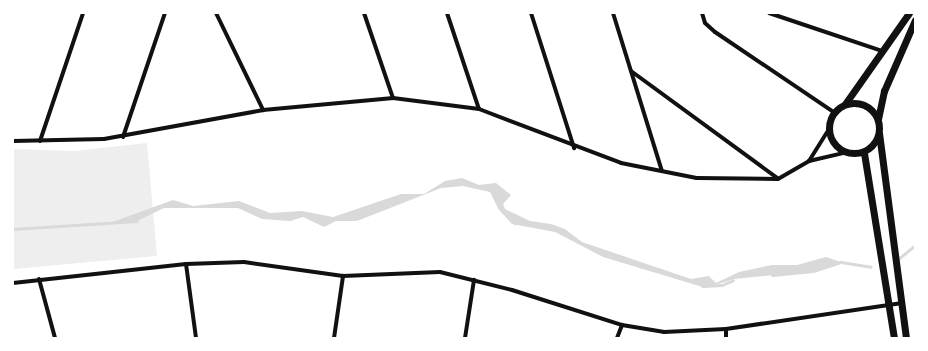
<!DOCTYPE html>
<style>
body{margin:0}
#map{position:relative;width:928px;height:351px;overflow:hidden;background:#fff;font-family:"Open Sans",sans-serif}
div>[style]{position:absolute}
.green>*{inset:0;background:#eee}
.water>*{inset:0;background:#d9d9d9}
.stream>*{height:3px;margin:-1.5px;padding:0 1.5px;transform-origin:1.5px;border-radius:1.5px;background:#d9d9d9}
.minor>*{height:4px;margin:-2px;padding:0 2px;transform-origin:2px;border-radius:2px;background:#111}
.tertiary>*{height:7px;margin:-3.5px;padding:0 3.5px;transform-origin:3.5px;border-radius:3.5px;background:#111}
.tertiary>.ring{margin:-3.5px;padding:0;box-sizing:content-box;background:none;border:7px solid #111;border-radius:50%}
span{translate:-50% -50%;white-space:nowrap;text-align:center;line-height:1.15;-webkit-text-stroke:3.5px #fff;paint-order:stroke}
.frame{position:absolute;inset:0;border:14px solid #fff;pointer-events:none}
</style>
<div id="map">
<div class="green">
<div style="clip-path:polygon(147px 143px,157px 256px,13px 269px,13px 149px,75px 151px)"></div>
</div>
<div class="water">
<div style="clip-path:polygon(462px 178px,479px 185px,496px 183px,511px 195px,503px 204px,505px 209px,530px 221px,551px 224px,565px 229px,582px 242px,691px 279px,709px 276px,716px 283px,739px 272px,772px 265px,797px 265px,826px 257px,841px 262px,813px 271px,734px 279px,706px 288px,603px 257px,555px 232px,512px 224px,499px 210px,490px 192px,463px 186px,441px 188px,357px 221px,336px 221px,324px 227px,303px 217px,290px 221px,262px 219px,238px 208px,164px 208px,135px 222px,107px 224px,173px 200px,193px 206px,239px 201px,270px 213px,302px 211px,333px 217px,401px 194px,424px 194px,445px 181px)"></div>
</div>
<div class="stream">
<div style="left:499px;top:207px;width:23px;rotate:45deg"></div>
<div style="left:13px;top:229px;width:124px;rotate:-3.7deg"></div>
<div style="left:898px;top:259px;width:22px;rotate:-39deg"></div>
<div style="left:772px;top:275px;width:41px;rotate:-5.6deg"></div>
<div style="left:813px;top:271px;width:29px;rotate:-18deg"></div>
<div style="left:841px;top:262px;width:30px;rotate:9deg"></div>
<div style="left:702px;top:286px;width:20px;rotate:-3deg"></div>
<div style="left:722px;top:285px;width:12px;rotate:-24deg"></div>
</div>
<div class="minor">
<div style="left:216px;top:13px;width:108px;rotate:64.1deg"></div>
<div style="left:364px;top:13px;width:90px;rotate:71.2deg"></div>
<div style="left:447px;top:13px;width:101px;rotate:71.6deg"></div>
<div style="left:531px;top:13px;width:142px;rotate:72.3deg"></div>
<div style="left:613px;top:13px;width:165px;rotate:72.8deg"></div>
<div style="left:702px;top:13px;width:10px;rotate:73deg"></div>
<div style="left:705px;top:23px;width:13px;rotate:42deg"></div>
<div style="left:715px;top:32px;width:145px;rotate:34deg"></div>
<div style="left:769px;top:13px;width:119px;rotate:18.6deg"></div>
<div style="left:631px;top:71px;width:181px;rotate:36.2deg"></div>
<div style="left:123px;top:137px;width:131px;rotate:-71.3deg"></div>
<div style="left:13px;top:141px;width:91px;rotate:-1.3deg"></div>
<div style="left:104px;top:139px;width:162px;rotate:-10.3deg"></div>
<div style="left:263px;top:110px;width:131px;rotate:-5.3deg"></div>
<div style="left:393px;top:98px;width:87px;rotate:7.3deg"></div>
<div style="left:479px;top:109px;width:152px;rotate:20.8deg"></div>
<div style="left:621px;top:163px;width:77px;rotate:11.2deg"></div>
<div style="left:697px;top:178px;width:81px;rotate:0.7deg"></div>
<div style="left:778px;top:179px;width:36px;rotate:-30deg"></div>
<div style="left:809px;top:161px;width:36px;rotate:-13deg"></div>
<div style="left:40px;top:141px;width:135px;rotate:-71.4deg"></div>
<div style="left:809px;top:161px;width:36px;rotate:-58deg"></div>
<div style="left:186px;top:264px;width:75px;rotate:82.3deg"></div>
<div style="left:39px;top:279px;width:61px;rotate:74.8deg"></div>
<div style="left:13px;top:283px;width:174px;rotate:-6.3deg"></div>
<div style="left:186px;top:264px;width:58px;rotate:-2deg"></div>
<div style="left:244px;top:262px;width:100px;rotate:8deg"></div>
<div style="left:343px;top:276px;width:97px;rotate:-2.4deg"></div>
<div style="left:440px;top:272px;width:74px;rotate:14deg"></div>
<div style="left:512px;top:290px;width:115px;rotate:17.7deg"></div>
<div style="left:622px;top:325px;width:43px;rotate:9.5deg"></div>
<div style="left:664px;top:332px;width:62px;rotate:-2.8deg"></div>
<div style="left:726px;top:329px;width:178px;rotate:-8.4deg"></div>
<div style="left:726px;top:329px;width:9px;rotate:90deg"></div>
<div style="left:334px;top:338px;width:63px;rotate:-81.7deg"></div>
<div style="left:465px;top:338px;width:59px;rotate:-81.2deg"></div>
<div style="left:617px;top:338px;width:14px;rotate:-69deg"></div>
</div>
<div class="tertiary">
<div class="ring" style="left:829px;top:103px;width:43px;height:43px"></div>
<div style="left:845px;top:104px;width:111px;rotate:-54.9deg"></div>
<div style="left:878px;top:119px;width:29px;rotate:-78deg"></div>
<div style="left:884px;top:91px;width:77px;rotate:-66.4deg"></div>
<div style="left:879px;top:133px;width:207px;rotate:82.5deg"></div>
<div style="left:864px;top:153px;width:187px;rotate:80.8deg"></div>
</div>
<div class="frame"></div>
</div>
